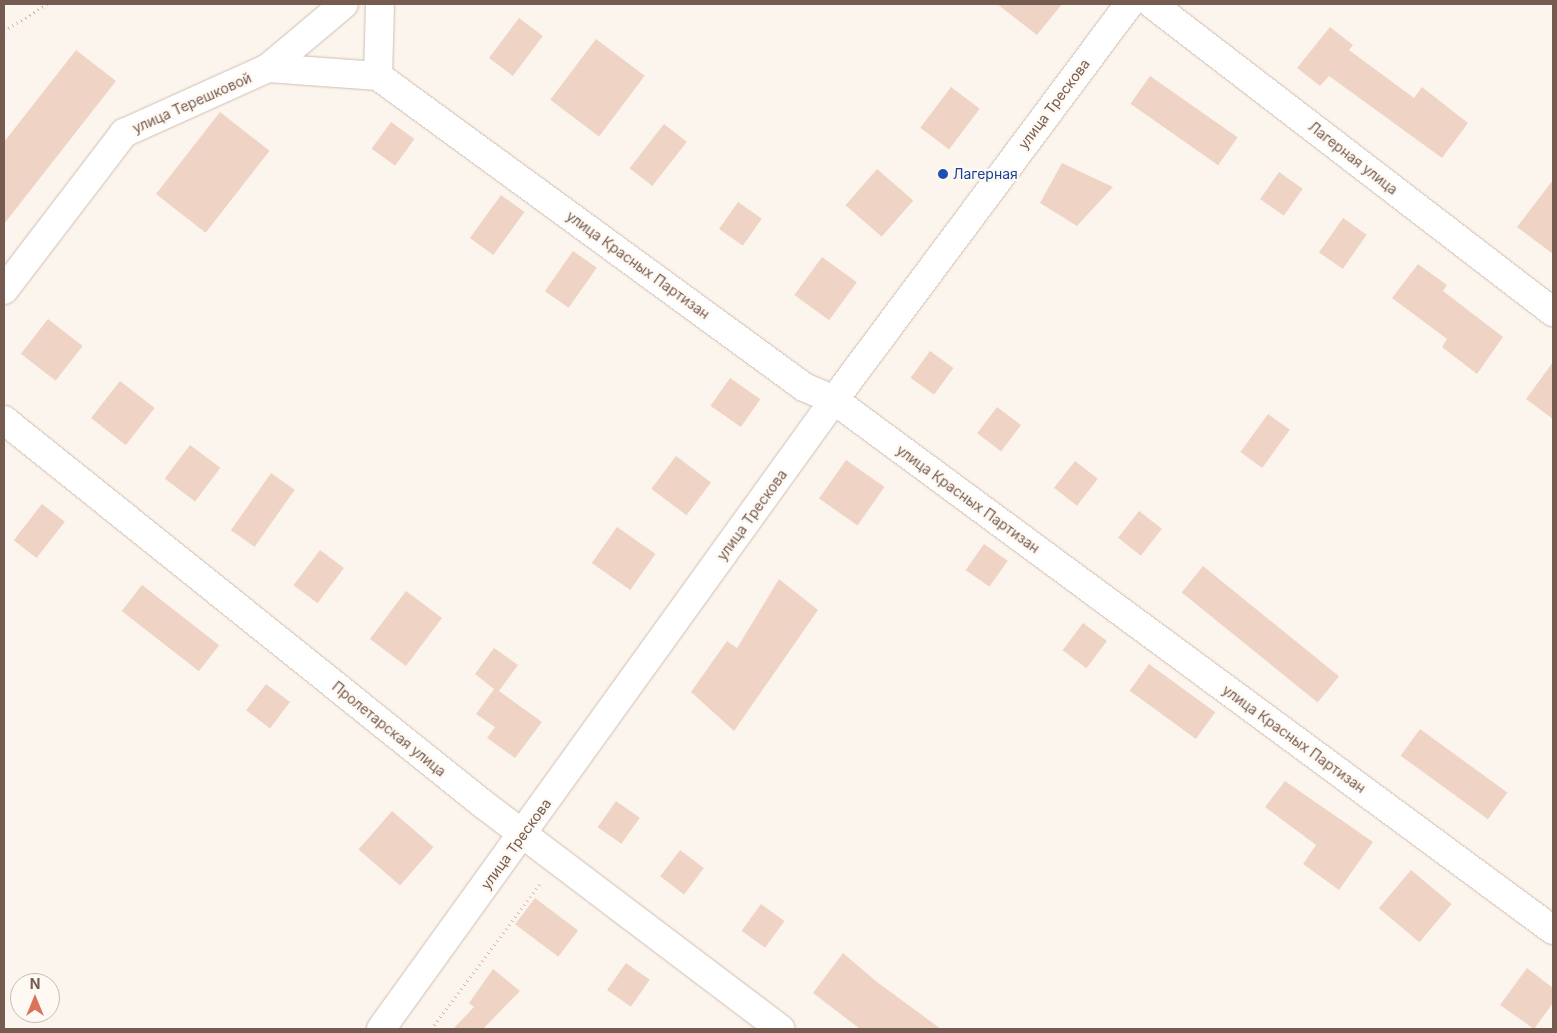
<!DOCTYPE html>
<meta charset="utf-8">
<style>
body{margin:0}
#map{position:relative;width:1557px;height:1033px;overflow:hidden;background:#fcf5ed;font-family:Inter,sans-serif}
div>[style]{position:absolute}
.building>*{inset:0;background:#efd4c6;transform-origin:0 0}
.path>*{height:3px;margin-top:-1.5px;transform-origin:0;background:repeating-linear-gradient(90deg,#d5b8a9 0 1px,transparent 0 5px)}
.roads{filter:drop-shadow(0 0 1px #cebdb2) drop-shadow(0 0 1px #cebdb2)}
.street>*{height:28px;margin:-14px;padding:0 14px;transform-origin:14px;border-radius:14px;background:#fff}
.secondary>*{height:28px;margin:-14px;padding:0 14px;transform-origin:14px;border-radius:14px;background:#fff}
.dots>*{width:14px;height:14px;translate:-50% -50%;box-sizing:border-box;border:2px solid #fef9f3;border-radius:50%}
span{translate:-50% -50%;white-space:nowrap;text-align:center;line-height:1.15;-webkit-text-stroke:4.5px #fef9f3;paint-order:stroke}
.street-label{font-size:14px;color:#765c50}
.transit-label{font-size:14px;color:#164399}
.left{translate:0 -50%;text-align:left}
.frame{position:absolute;inset:0;border:5px solid #765c50;pointer-events:none}
.north{position:absolute;left:10px;top:973px;width:50px;height:50px;box-sizing:border-box;background:#fef9f3;border:1px solid #c8bab2;border-radius:50%;rotate:0deg;font-size:14px;font-weight:700;line-height:20px;text-align:center;color:#765c50}
.north::after{content:'';display:block;margin:auto;width:18px;height:22px;background:#db725c;clip-path:polygon(50% 0,100% 100%,50% 72%,0 100%)}
</style>
<div id="map">
<div class="building">
<div style="clip-path:polygon(997px 4px,1062px 4px,1037px 35px)"></div>
<div style="left:519px;top:18px;width:30px;height:50px;rotate:37deg"></div>
<div style="clip-path:polygon(1330px 27px,1353px 45px,1349px 50px,1414px 98px,1422px 87px,1468px 123px,1442px 158px,1329px 76px,1320px 86px,1297px 68px)"></div>
<div style="left:596px;top:39px;width:61px;height:76px;rotate:37deg"></div>
<div style="clip-path:polygon(76px 50px,116px 81px,4px 224px,4px 142px)"></div>
<div style="left:1150px;top:76px;width:107px;height:34px;rotate:35deg"></div>
<div style="left:951px;top:87px;width:36px;height:51px;rotate:37deg"></div>
<div style="left:220px;top:112px;width:63px;height:104px;rotate:38deg"></div>
<div style="left:391px;top:122px;width:29px;height:33px;rotate:36deg"></div>
<div style="left:664px;top:124px;width:29px;height:56px;rotate:38deg"></div>
<div style="clip-path:polygon(1062px 163px,1113px 187px,1077px 226px,1040px 203px)"></div>
<div style="left:877px;top:169px;width:48px;height:48px;rotate:41deg"></div>
<div style="left:1279px;top:172px;width:29px;height:33px;rotate:35deg"></div>
<div style="clip-path:polygon(1553px 180px,1553px 254px,1517px 227px)"></div>
<div style="left:501px;top:195px;width:29px;height:53px;rotate:36deg"></div>
<div style="left:738px;top:202px;width:29px;height:33px;rotate:35deg"></div>
<div style="left:1343px;top:218px;width:29px;height:42px;rotate:35deg"></div>
<div style="left:573px;top:251px;width:29px;height:49px;rotate:35deg"></div>
<div style="left:822px;top:257px;width:43px;height:47px;rotate:36deg"></div>
<div style="clip-path:polygon(1418px 264px,1447px 285px,1443px 291px,1503px 337px,1477px 374px,1442px 347px,1447px 339px,1392px 298px)"></div>
<div style="left:48px;top:319px;width:44px;height:44px;rotate:38deg"></div>
<div style="left:930px;top:351px;width:29px;height:33px;rotate:36deg"></div>
<div style="clip-path:polygon(1553px 362px,1553px 419px,1526px 399px)"></div>
<div style="left:730px;top:378px;width:37px;height:34px;rotate:35deg"></div>
<div style="left:120px;top:381px;width:44px;height:47px;rotate:38deg"></div>
<div style="left:997px;top:407px;width:30px;height:33px;rotate:37deg"></div>
<div style="left:1268px;top:414px;width:27px;height:47px;rotate:36deg"></div>
<div style="left:190px;top:445px;width:38px;height:42px;rotate:37deg"></div>
<div style="left:676px;top:456px;width:44px;height:41px;rotate:37deg"></div>
<div style="left:846px;top:460px;width:47px;height:47px;rotate:35deg"></div>
<div style="left:1075px;top:461px;width:29px;height:34px;rotate:38deg"></div>
<div style="left:271px;top:473px;width:29px;height:70px;rotate:35deg"></div>
<div style="left:42px;top:504px;width:29px;height:46px;rotate:38deg"></div>
<div style="left:1139px;top:511px;width:29px;height:34px;rotate:38deg"></div>
<div style="left:617px;top:527px;width:47px;height:44px;rotate:35deg"></div>
<div style="left:984px;top:544px;width:29px;height:32px;rotate:35deg"></div>
<div style="left:320px;top:550px;width:30px;height:44px;rotate:37deg"></div>
<div style="left:1203px;top:566px;width:175px;height:34px;rotate:39deg"></div>
<div style="clip-path:polygon(779px 579px,818px 610px,734px 731px,691px 692px,727px 641px,737px 648px)"></div>
<div style="left:142px;top:585px;width:98px;height:33px;rotate:38deg"></div>
<div style="left:406px;top:591px;width:45px;height:60px;rotate:37deg"></div>
<div style="left:1083px;top:623px;width:30px;height:34px;rotate:37deg"></div>
<div style="clip-path:polygon(494px 648px,518px 665px,499px 691px,542px 722px,515px 758px,487px 738px,495px 727px,476px 714px,494px 689px,475px 674px)"></div>
<div style="left:1149px;top:664px;width:82px;height:33px;rotate:36deg"></div>
<div style="left:266px;top:684px;width:30px;height:33px;rotate:37deg"></div>
<div style="left:1420px;top:729px;width:108px;height:33px;rotate:36deg"></div>
<div style="clip-path:polygon(1285px 781px,1373px 842px,1339px 890px,1303px 864px,1316px 845px,1265px 807px)"></div>
<div style="left:616px;top:801px;width:29px;height:32px;rotate:35deg"></div>
<div style="left:392px;top:811px;width:55px;height:51px;rotate:41deg"></div>
<div style="left:680px;top:850px;width:30px;height:33px;rotate:37deg"></div>
<div style="left:1411px;top:870px;width:53px;height:50px;rotate:40deg"></div>
<div style="left:535px;top:898px;width:54px;height:33px;rotate:37deg"></div>
<div style="left:761px;top:904px;width:29px;height:33px;rotate:36deg"></div>
<div style="clip-path:polygon(843px 953px,877px 982px,941px 1029px,860px 1029px,813px 993px)"></div>
<div style="left:626px;top:963px;width:29px;height:33px;rotate:35deg"></div>
<div style="clip-path:polygon(1527px 968px,1553px 988px,1553px 1003px,1534px 1029px,1500px 1005px)"></div>
<div style="clip-path:polygon(493px 969px,520px 991px,483px 1029px,453px 1029px,474px 1007px,469px 1003px)"></div>
</div>
<div class="path">
<div style="left:4px;top:31px;width:51px;rotate:-32.1deg"></div>
<div style="left:431px;top:1029px;width:184px;rotate:-53.2deg"></div>
</div>
<div class="roads">
<div class="street">
<div style="left:1152px;top:4px;width:506px;rotate:37.53deg"></div>
<div style="left:268px;top:68px;width:110px;rotate:4.2deg"></div>
<div style="left:378px;top:76px;width:527px;rotate:36.13deg"></div>
<div style="left:804px;top:387px;width:33px;rotate:23deg"></div>
<div style="left:834px;top:400px;width:893px;rotate:36.4deg"></div>
<div style="left:378px;top:76px;width:72px;rotate:-88.4deg"></div>
<div style="left:4px;top:290px;width:198px;rotate:-52.6deg"></div>
<div style="left:124px;top:133px;width:158px;rotate:-24.3deg"></div>
<div style="left:268px;top:68px;width:99px;rotate:-40.1deg"></div>
<div style="left:4px;top:420px;width:614px;rotate:38.72deg"></div>
<div style="left:483px;top:804px;width:373px;rotate:37.1deg"></div>
</div>
<div class="secondary">
<div style="left:381px;top:1029px;width:775px;rotate:-54.24deg"></div>
<div style="left:834px;top:400px;width:494px;rotate:-53.3deg"></div>
</div>
</div>
<div class="dots">
<div style="left:943px;top:174px;background:#1a4fb4"></div>
</div>
<div class="street-label">
<span style="left:192px;top:103px;rotate:-24deg">улица Терешковой</span>
<span style="left:1054px;top:104px;rotate:-53deg">улица Трескова</span>
<span style="left:1353px;top:158px;rotate:38deg">Лагерная улица</span>
<span style="left:638px;top:265px;rotate:36deg">улица Красных Партизан</span>
<span style="left:968px;top:499px;rotate:36deg">улица Красных Партизан</span>
<span style="left:752px;top:515px;rotate:-54deg">улица Трескова</span>
<span style="left:389px;top:729px;rotate:39deg">Пролетарская улица</span>
<span style="left:1294px;top:739px;rotate:36deg">улица Красных Партизан</span>
<span style="left:516px;top:844px;rotate:-54deg">улица Трескова</span>
</div>
<div class="transit-label">
<span class="left" style="left:953px;top:174px">Лагерная</span>
</div>
<div class="frame"></div>
<div class="north">N</div>
</div>
